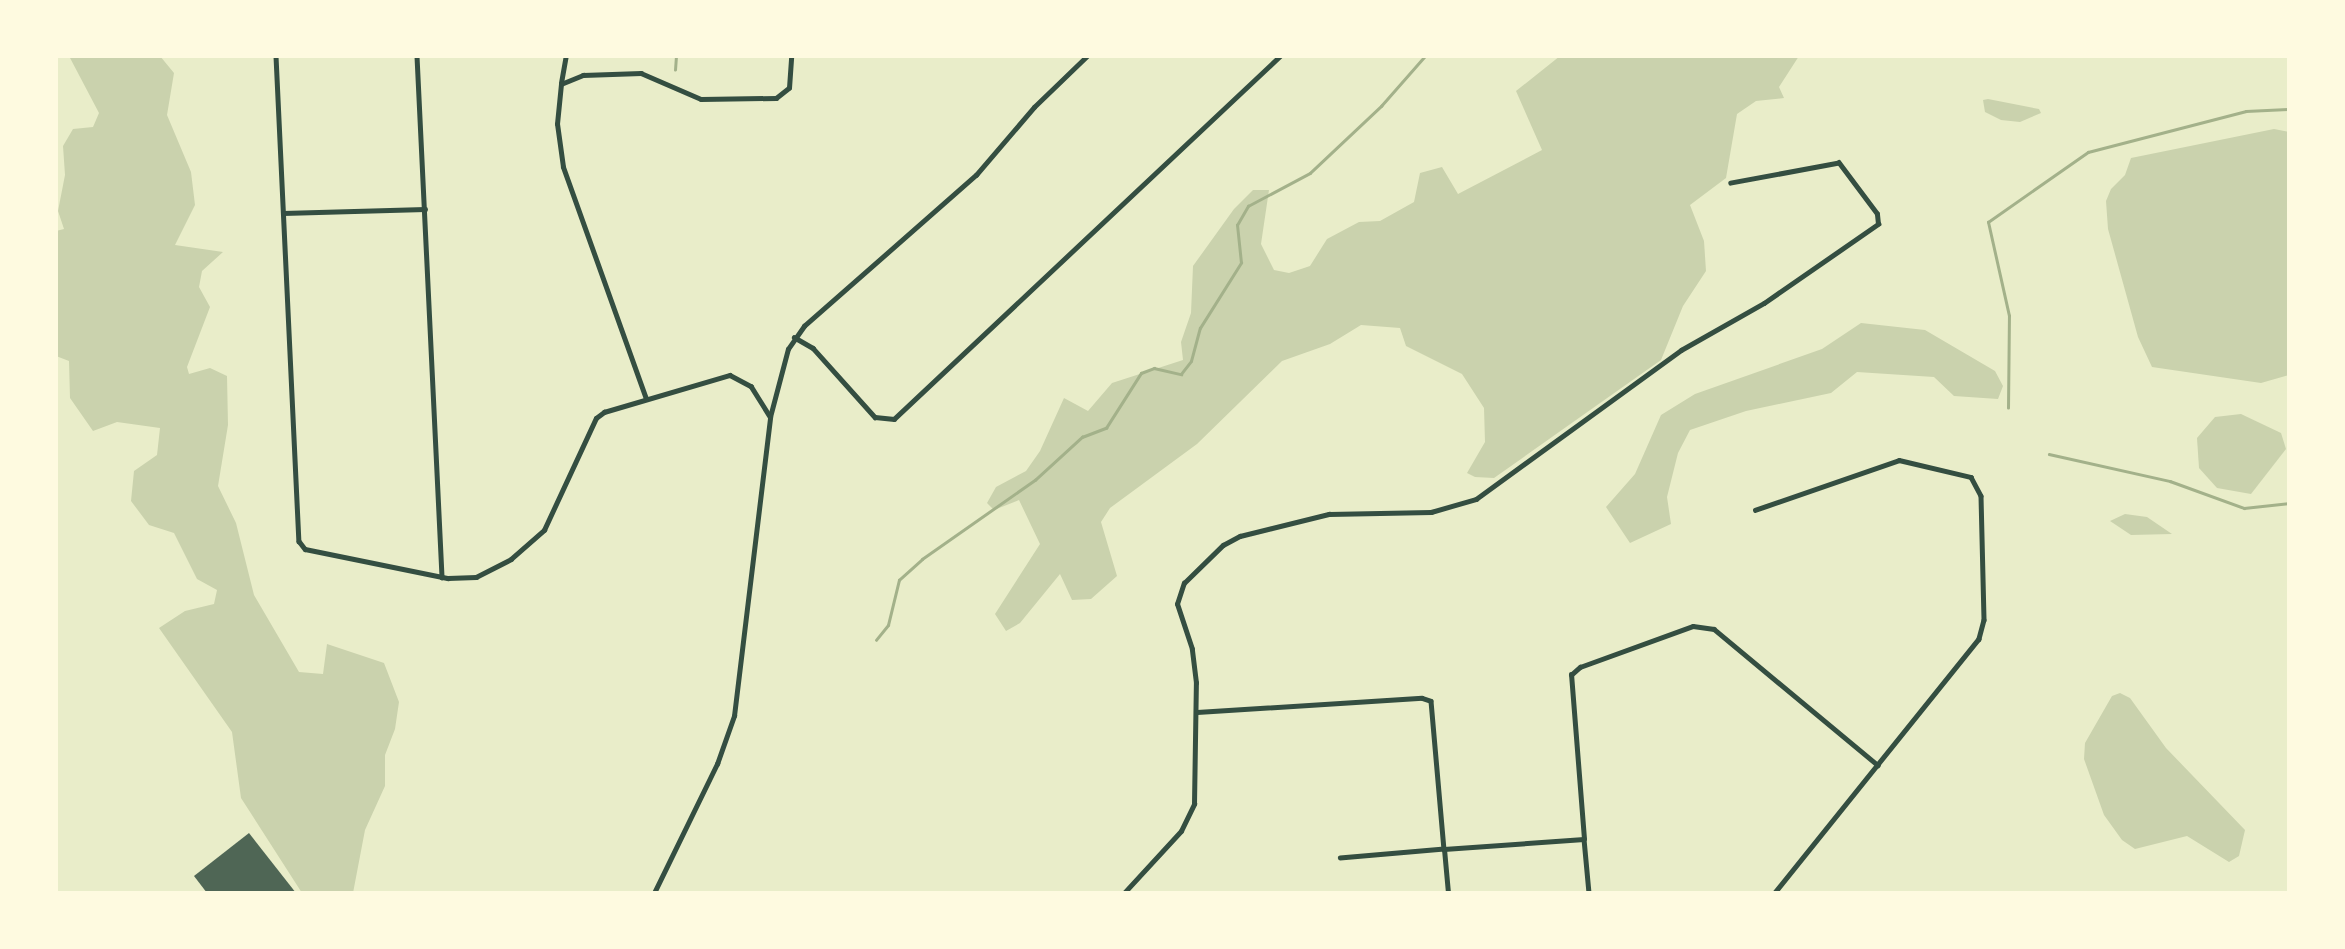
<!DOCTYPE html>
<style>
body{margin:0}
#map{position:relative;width:2345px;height:949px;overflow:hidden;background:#e9edc9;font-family:Barlow,sans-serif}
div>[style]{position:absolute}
.green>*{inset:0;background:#cad2ad}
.stream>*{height:2.5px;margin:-1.25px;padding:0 1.25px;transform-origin:1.25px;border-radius:1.25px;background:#a3b18a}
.building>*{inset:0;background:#4f6655}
.minor>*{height:4.5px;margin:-2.25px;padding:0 2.25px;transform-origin:2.25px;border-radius:2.25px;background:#344e41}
span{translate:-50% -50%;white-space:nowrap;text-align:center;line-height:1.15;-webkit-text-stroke:6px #fefae0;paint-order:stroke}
.frame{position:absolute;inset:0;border:58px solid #fefae0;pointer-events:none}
</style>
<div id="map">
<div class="green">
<div style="clip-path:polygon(69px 56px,160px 56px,174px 73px,167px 115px,191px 172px,195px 205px,175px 245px,223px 252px,202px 271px,199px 287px,210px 307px,187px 367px,189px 374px,210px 368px,227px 376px,228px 425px,218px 486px,236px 523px,254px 595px,299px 672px,323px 674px,327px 644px,384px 663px,399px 702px,395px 729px,385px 755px,385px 786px,365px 830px,353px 893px,302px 893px,241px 798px,232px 732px,159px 628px,185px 611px,214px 604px,217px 590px,197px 579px,174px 533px,149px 525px,131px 501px,134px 471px,157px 455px,160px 428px,117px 422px,93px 431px,70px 398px,69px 361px,56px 356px,56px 231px,64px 229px,58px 211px,65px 175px,63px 146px,73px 129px,93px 127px,99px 113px)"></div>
<div style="clip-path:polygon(1560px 56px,1799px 56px,1779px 87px,1784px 98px,1756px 101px,1737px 114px,1726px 178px,1690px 205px,1704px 241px,1706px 271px,1683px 306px,1661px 360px,1494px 478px,1475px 477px,1467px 473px,1485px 442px,1484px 408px,1462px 374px,1406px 346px,1400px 328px,1361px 325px,1330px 344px,1282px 361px,1197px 444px,1110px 508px,1101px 522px,1117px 576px,1091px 599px,1072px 600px,1060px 574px,1020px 623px,1006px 631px,995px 614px,1040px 544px,1019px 500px,994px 510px,987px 503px,996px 487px,1026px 471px,1040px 451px,1064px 398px,1088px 411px,1112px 383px,1183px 360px,1181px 342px,1191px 313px,1193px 266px,1234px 209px,1253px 190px,1269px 190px,1261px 244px,1274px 270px,1289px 273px,1310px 266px,1327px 239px,1359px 222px,1380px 221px,1414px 202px,1420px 173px,1442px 167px,1458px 194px,1542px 150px,1516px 91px)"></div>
<div style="clip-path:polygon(1988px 99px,2039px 109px,2041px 113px,2020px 122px,2001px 120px,1985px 112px,1983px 100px)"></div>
<div style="clip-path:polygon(2274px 129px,2289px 132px,2289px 375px,2261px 383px,2152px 367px,2138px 337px,2108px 229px,2106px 201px,2111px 189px,2125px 175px,2131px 158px)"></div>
<div style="clip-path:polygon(1861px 323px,1925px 330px,1995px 371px,2003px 386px,1998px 399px,1954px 396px,1934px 377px,1857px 372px,1831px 393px,1746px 411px,1690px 430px,1678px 453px,1667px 497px,1671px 524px,1630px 543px,1606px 507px,1635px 474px,1661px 415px,1695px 394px,1822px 349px)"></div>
<div style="clip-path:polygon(2241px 414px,2281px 433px,2286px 449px,2251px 494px,2217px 488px,2199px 468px,2197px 438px,2215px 417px)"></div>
<div style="clip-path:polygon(2125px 514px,2147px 517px,2172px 534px,2131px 535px,2110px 521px)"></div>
<div style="clip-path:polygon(2120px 693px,2130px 698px,2166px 748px,2245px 830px,2239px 856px,2229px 862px,2187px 836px,2135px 849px,2122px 840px,2104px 815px,2084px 759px,2085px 743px,2112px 696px)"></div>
</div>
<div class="stream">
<div style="left:675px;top:70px;width:14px;rotate:-86deg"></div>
<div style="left:2008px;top:408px;width:92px;rotate:-89.4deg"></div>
<div style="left:2009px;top:316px;width:96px;rotate:-102.6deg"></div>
<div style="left:1988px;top:222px;width:122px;rotate:-35deg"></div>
<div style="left:2088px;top:152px;width:163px;rotate:-14.5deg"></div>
<div style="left:2246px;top:111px;width:43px;rotate:-2.7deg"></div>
<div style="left:2049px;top:454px;width:124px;rotate:12.6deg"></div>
<div style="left:2170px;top:481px;width:79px;rotate:20deg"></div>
<div style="left:2244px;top:508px;width:45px;rotate:-6.3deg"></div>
<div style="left:876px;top:640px;width:19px;rotate:-51deg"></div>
<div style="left:888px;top:625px;width:46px;rotate:-76.3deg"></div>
<div style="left:899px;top:580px;width:31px;rotate:-42deg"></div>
<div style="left:922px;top:559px;width:138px;rotate:-35deg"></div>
<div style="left:1035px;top:480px;width:64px;rotate:-42.5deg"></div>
<div style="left:1082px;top:437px;width:26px;rotate:-21deg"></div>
<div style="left:1106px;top:428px;width:65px;rotate:-57.5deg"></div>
<div style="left:1141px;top:373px;width:14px;rotate:-21deg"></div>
<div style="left:1154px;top:368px;width:28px;rotate:13deg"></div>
<div style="left:1181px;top:374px;width:16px;rotate:-52deg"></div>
<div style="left:1191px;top:361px;width:34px;rotate:-75deg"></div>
<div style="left:1200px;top:328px;width:77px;rotate:-57.8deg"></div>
<div style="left:1241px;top:263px;width:38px;rotate:-96deg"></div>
<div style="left:1237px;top:225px;width:22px;rotate:-60deg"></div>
<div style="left:1248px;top:206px;width:70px;rotate:-28deg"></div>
<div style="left:1310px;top:173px;width:98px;rotate:-43.3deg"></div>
<div style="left:1381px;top:106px;width:67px;rotate:-48.7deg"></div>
</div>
<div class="building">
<div style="clip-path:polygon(249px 833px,296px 893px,207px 893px,194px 876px)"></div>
</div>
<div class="minor">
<div style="left:276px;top:56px;width:486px;rotate:87.3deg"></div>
<div style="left:299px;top:541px;width:10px;rotate:53deg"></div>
<div style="left:305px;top:549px;width:146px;rotate:11.5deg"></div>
<div style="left:448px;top:578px;width:28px;rotate:-2deg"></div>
<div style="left:476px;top:577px;width:39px;rotate:-27deg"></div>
<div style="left:511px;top:559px;width:44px;rotate:-41.3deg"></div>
<div style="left:544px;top:530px;width:123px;rotate:-65.1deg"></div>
<div style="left:596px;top:418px;width:10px;rotate:-37deg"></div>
<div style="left:604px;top:412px;width:131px;rotate:-16.4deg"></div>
<div style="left:730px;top:375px;width:24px;rotate:28deg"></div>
<div style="left:751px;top:386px;width:36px;rotate:58deg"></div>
<div style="left:417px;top:56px;width:522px;rotate:87.25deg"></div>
<div style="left:561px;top:83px;width:27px;rotate:-80deg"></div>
<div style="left:283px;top:213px;width:142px;rotate:-1.6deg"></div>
<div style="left:794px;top:337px;width:22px;rotate:30deg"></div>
<div style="left:813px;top:348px;width:93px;rotate:48.1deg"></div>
<div style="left:875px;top:417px;width:19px;rotate:6deg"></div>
<div style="left:894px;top:419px;width:530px;rotate:-43.24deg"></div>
<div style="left:646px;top:399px;width:246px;rotate:-109.7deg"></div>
<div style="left:563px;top:167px;width:43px;rotate:-97.9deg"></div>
<div style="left:557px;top:124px;width:40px;rotate:-84.3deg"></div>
<div style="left:561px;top:84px;width:24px;rotate:-22deg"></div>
<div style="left:583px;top:75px;width:58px;rotate:-2deg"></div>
<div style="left:641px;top:73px;width:65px;rotate:23.4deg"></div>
<div style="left:701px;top:99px;width:75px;rotate:-0.8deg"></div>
<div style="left:776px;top:98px;width:16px;rotate:-38deg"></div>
<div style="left:789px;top:88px;width:32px;rotate:-86deg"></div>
<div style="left:1755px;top:510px;width:152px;rotate:-19.1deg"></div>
<div style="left:1899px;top:460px;width:74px;rotate:13.3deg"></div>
<div style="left:1971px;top:477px;width:21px;rotate:62deg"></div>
<div style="left:1981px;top:496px;width:124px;rotate:88.6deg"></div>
<div style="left:1984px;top:620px;width:20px;rotate:105deg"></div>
<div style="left:1979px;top:639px;width:326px;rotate:128.8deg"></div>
<div style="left:1197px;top:712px;width:225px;rotate:-3.6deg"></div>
<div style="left:1422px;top:698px;width:9px;rotate:18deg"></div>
<div style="left:1431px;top:701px;width:149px;rotate:85deg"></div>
<div style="left:1444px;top:849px;width:104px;rotate:175.1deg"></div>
<div style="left:1584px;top:839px;width:165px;rotate:-94.5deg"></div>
<div style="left:1571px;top:675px;width:12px;rotate:-42deg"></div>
<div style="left:1580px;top:667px;width:120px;rotate:-19.9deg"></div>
<div style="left:1693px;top:626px;width:21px;rotate:8deg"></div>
<div style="left:1714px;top:629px;width:213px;rotate:39.7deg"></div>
<div style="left:654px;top:893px;width:144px;rotate:-64deg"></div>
<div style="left:717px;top:764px;width:51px;rotate:-70.5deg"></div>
<div style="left:734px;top:716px;width:301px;rotate:-83.1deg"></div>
<div style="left:770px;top:417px;width:70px;rotate:-75.2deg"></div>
<div style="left:788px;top:349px;width:28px;rotate:-55deg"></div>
<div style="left:804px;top:326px;width:229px;rotate:-41.3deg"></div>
<div style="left:976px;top:175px;width:89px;rotate:-49.5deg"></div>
<div style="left:1034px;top:107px;width:74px;rotate:-43.9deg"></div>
<div style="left:1124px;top:893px;width:84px;rotate:-47.4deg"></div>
<div style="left:1181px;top:831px;width:30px;rotate:-64deg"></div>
<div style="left:1194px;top:804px;width:121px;rotate:-89.1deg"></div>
<div style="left:1196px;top:683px;width:34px;rotate:-97deg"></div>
<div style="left:1192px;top:649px;width:47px;rotate:-108.4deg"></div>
<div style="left:1177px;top:604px;width:22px;rotate:-72deg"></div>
<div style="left:1184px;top:583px;width:54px;rotate:-44.3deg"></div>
<div style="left:1223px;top:545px;width:19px;rotate:-28deg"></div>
<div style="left:1240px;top:536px;width:92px;rotate:-13.9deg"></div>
<div style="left:1329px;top:514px;width:102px;rotate:-1.1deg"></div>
<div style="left:1431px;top:512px;width:47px;rotate:-16.1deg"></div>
<div style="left:1476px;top:499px;width:253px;rotate:-36deg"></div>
<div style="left:1681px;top:350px;width:95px;rotate:-29.5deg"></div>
<div style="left:1764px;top:303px;width:139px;rotate:-34.7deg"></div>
<div style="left:1878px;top:224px;width:10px;rotate:-96deg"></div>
<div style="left:1877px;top:214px;width:64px;rotate:-126.7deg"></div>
<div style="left:1839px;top:163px;width:110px;rotate:169.5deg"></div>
<div style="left:1448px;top:893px;width:44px;rotate:-95.2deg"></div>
<div style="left:1444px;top:849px;width:140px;rotate:-4.1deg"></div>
<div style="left:1584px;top:839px;width:54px;rotate:84.7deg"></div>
<div style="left:1829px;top:893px;width:69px"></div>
</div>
<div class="frame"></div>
</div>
